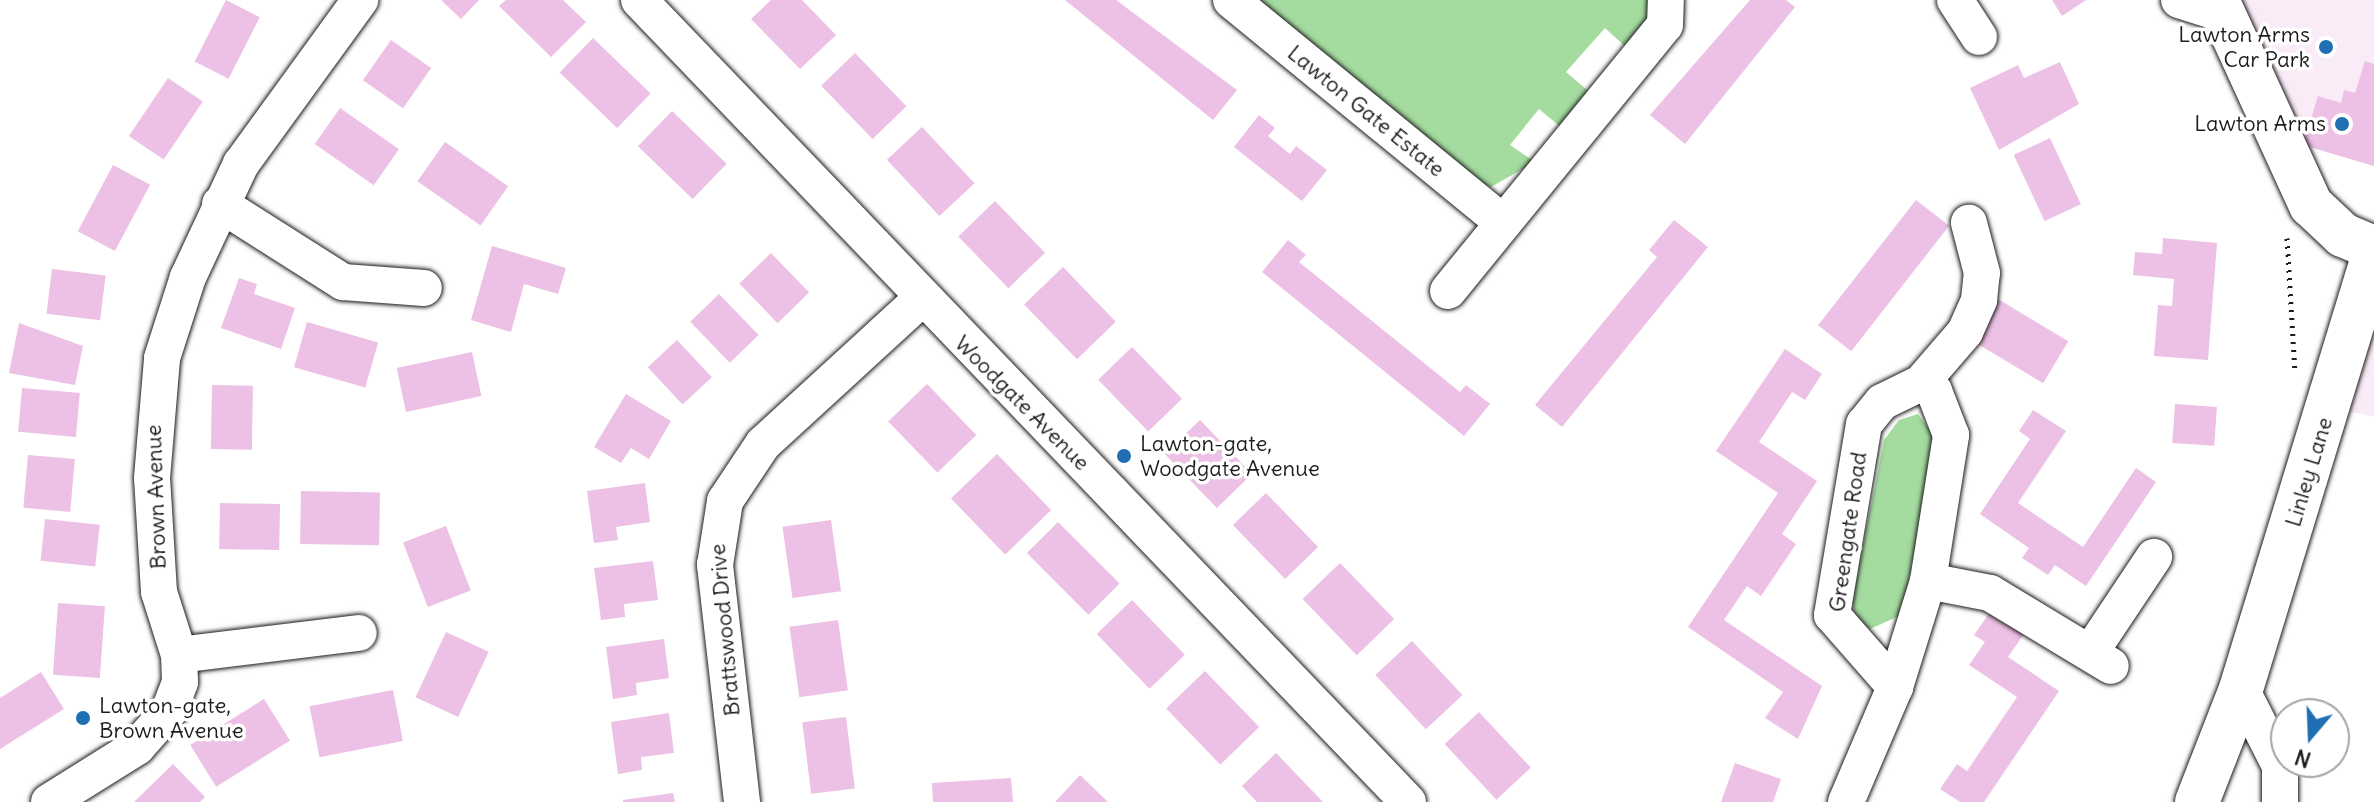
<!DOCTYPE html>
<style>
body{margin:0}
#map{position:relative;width:2374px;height:802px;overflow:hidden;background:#fff;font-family:Delius,sans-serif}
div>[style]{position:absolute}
.built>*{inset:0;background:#faecf7}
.green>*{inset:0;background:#a4db9f}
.building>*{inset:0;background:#edc0e5;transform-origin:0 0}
.path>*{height:5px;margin-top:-2.5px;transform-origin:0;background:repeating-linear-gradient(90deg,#1c1c1c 0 2px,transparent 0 8px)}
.roads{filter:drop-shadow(0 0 2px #1c1c1c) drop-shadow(0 0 2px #1c1c1c)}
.minor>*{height:36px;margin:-18px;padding:0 18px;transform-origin:18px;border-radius:18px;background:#fff}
.major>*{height:44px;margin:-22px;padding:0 22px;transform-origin:22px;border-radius:22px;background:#fff}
.dots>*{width:22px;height:22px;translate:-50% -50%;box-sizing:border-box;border:4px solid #fff;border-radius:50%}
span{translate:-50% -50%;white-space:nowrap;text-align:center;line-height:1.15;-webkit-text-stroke:7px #fff;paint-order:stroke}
.poi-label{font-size:22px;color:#1c1c1c}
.right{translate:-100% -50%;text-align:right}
.left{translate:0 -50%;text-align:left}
.street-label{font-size:22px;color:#1c1c1c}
.north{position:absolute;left:2270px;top:698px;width:80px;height:80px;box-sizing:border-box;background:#fff;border:2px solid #a4a4a4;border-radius:50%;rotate:199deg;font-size:22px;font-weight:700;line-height:32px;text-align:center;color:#1c1c1c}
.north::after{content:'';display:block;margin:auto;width:28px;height:36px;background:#1f6fb2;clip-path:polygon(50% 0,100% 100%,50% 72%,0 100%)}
</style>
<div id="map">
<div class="built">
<div style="clip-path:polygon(2235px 0,2374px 0,2374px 166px,2303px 145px)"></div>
<div style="clip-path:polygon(2374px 328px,2374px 417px,2346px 411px)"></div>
</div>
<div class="green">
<div style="clip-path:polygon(1246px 0,1650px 0,1648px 22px,1629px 50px,1605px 28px,1566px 72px,1593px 95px,1563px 129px,1539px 109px,1510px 145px,1535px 162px,1491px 187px,1465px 178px)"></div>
<div style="clip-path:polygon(1918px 414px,1934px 436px,1934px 455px,1905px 598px,1899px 616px,1870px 629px,1857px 621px,1852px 602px,1884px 440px,1899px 420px)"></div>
</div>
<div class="building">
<div style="left:226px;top:0;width:38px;height:69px;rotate:27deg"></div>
<div style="clip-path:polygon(441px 0,479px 0,461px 19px)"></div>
<div style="clip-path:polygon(506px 0,563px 0,586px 22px,551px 57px,499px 6px)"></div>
<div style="clip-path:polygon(771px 0,802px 0,836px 35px,800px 69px,751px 19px)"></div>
<div style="clip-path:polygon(1065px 0,1116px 0,1237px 90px,1213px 120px)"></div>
<div style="clip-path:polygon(1750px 0,1786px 0,1795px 7px,1685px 144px,1650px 115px)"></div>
<div style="clip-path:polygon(2052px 0,2086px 0,2062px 16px)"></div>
<div style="left:593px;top:38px;width:80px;height:48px;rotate:44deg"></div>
<div style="left:391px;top:40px;width:49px;height:49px;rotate:35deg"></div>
<div style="left:855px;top:53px;width:74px;height:47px;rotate:46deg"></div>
<div style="clip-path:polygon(2365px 61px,2374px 64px,2374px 166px,2303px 145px,2318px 96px,2341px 103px,2344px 90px,2355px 93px)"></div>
<div style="clip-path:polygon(2060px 62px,2079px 104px,1999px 150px,1970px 88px,2018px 65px,2024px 78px)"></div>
<div style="left:168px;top:78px;width:42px;height:70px;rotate:34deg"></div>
<div style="left:340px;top:108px;width:72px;height:44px;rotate:35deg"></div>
<div style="left:672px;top:111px;width:76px;height:49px;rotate:44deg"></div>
<div style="clip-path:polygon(1259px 115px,1275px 128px,1268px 136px,1290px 154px,1296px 146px,1327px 170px,1302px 201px,1234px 147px)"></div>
<div style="left:922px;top:127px;width:77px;height:48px;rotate:47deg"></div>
<div style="left:2050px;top:138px;width:73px;height:40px;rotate:65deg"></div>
<div style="left:445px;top:142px;width:77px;height:48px;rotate:35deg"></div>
<div style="left:113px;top:165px;width:42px;height:75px;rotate:28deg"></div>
<div style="left:1916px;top:200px;width:42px;height:159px;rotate:38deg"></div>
<div style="left:995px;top:201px;width:72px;height:51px;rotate:46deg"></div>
<div style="clip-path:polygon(1674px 220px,1708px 247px,1562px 427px,1535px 405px,1657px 257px,1649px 250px)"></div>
<div style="clip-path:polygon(2163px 238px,2217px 243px,2208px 360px,2154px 356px,2158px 305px,2172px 306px,2174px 279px,2133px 275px,2135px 252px,2162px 254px)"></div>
<div style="clip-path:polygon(1288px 240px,1306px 255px,1299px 262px,1460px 392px,1466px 385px,1490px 404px,1464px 436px,1262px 272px)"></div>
<div style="clip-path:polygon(492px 246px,566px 268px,558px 294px,524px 284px,511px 332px,471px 320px)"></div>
<div style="left:771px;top:253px;width:55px;height:44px;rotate:46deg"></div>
<div style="left:1063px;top:267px;width:76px;height:54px;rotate:46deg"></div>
<div style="left:52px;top:269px;width:54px;height:45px;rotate:7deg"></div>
<div style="clip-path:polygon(239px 278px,257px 284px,254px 294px,295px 308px,281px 349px,221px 328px)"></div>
<div style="left:719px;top:294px;width:57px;height:40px;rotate:46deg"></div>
<div style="left:1998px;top:299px;width:82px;height:49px;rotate:31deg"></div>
<div style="left:307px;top:322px;width:74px;height:47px;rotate:16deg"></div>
<div style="clip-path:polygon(19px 323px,83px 346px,75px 385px,9px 373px)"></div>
<div style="left:677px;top:340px;width:51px;height:40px;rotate:47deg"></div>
<div style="left:1132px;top:347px;width:72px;height:47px;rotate:46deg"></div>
<div style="clip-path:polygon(1785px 349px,1822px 374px,1805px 400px,1792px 392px,1759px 442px,1817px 481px,1782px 534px,1796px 544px,1761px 596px,1747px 586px,1724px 620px,1822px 686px,1798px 739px,1765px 718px,1783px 692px,1688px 627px,1778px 493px,1716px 451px)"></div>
<div style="left:472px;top:352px;width:45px;height:77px;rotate:78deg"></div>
<div style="left:927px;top:384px;width:71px;height:54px;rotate:46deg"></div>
<div style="left:212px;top:385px;width:41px;height:64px;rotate:1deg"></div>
<div style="left:22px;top:388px;width:58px;height:44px;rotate:5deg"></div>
<div style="clip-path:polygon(626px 394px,671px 421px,649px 459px,631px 448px,621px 463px,594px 447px)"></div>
<div style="left:2175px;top:404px;width:42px;height:39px;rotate:4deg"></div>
<div style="clip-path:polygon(2033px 410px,2066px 431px,2018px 503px,2083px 547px,2136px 468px,2156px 482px,2086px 586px,2055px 565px,2048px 575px,2022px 558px,2029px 548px,1980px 514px,2030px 439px,2019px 431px)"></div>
<div style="left:1200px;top:420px;width:75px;height:49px;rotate:46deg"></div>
<div style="left:997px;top:454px;width:78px;height:64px;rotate:46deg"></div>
<div style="left:28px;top:455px;width:47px;height:53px;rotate:5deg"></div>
<div style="clip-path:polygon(645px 483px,650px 522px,616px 527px,618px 540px,594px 543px,587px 491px)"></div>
<div style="left:301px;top:491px;width:79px;height:53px;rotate:1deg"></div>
<div style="left:1266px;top:493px;width:75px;height:46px;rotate:46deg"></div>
<div style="left:220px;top:503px;width:60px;height:46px;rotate:1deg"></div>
<div style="left:45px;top:519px;width:55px;height:42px;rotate:6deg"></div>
<div style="left:831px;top:520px;width:72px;height:49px;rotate:82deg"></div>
<div style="left:1058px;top:522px;width:87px;height:44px;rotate:45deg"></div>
<div style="left:446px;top:526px;width:69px;height:46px;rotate:69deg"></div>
<div style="clip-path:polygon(653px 561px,658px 600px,624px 604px,625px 617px,601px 620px,594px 568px)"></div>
<div style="left:1340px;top:563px;width:78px;height:52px;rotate:46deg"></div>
<div style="left:1132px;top:600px;width:76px;height:49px;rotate:46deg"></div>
<div style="left:58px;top:603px;width:47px;height:72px;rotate:4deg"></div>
<div style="clip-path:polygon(1990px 612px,2024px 634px,2008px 657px,2059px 691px,1984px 802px,1960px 802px,1940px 789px,1957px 764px,1967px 771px,2017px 697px,1969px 665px,1985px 642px,1974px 635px)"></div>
<div style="left:838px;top:620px;width:71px;height:49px;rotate:82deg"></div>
<div style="left:446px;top:632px;width:47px;height:72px;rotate:25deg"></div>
<div style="clip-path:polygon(664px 639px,669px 678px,636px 683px,637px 695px,613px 699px,606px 647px)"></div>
<div style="left:1412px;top:641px;width:74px;height:50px;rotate:47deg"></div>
<div style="left:1205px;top:671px;width:78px;height:54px;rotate:46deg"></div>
<div style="clip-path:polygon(41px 672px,64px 709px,0 749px,0 698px)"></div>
<div style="left:393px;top:690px;width:52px;height:85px;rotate:79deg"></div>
<div style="left:264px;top:699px;width:49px;height:87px;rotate:58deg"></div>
<div style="left:1479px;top:712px;width:76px;height:47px;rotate:47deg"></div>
<div style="clip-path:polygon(669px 713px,674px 753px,641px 757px,642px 770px,618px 774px,611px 722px)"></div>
<div style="left:846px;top:717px;width:72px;height:44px;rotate:83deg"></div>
<div style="clip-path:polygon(1276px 753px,1323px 802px,1257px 802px,1242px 786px)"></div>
<div style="clip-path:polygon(1735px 763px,1781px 779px,1773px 802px,1721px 802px)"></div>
<div style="clip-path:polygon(173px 764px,205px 797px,200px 802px,134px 802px)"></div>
<div style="clip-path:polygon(1080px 775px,1108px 802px,1055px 802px)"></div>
<div style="clip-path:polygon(1011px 778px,1013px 802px,933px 802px,932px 783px)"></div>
<div style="clip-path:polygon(673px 793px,675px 802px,623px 802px,623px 800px)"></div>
</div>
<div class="path">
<div style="left:2287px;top:238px;width:134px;rotate:86.6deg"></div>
</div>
<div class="roads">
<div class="minor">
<div style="left:639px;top:0;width:1111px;rotate:46.2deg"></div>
<div style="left:1231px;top:0;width:350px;rotate:39.3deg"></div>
<div style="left:1955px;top:0;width:44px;rotate:57deg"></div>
<div style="left:2179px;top:0;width:49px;rotate:17.7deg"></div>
<div style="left:220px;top:204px;width:146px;rotate:32.4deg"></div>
<div style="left:343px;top:282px;width:81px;rotate:4.2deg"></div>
<div style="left:1448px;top:291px;width:343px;rotate:-50.8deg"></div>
<div style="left:1665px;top:25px;width:25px;rotate:-88deg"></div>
<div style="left:1921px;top:383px;width:67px;rotate:-49.2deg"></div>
<div style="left:1965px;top:332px;width:35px;rotate:-66deg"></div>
<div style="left:1979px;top:300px;width:27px;rotate:-84deg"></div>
<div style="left:1982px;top:273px;width:52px;rotate:-104.6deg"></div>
<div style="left:1928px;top:581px;width:63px;rotate:11deg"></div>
<div style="left:1990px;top:593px;width:141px;rotate:31.1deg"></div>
<div style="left:2092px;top:650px;width:112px;rotate:-56.3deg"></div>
<div style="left:179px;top:655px;width:181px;rotate:-7deg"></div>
<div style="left:2241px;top:689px;width:86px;rotate:63.1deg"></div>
<div style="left:2280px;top:766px;width:36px;rotate:90deg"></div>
<div style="left:49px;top:802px;width:104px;rotate:-32deg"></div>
<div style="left:137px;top:747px;width:48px;rotate:-48.4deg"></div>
<div style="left:169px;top:711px;width:31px;rotate:-69deg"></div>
<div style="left:180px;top:682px;width:27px;rotate:-92deg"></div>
<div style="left:179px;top:655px;width:66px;rotate:-107.6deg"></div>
<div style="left:159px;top:592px;width:114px;rotate:-93.5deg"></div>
<div style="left:152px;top:478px;width:120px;rotate:-85.2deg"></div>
<div style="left:162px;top:358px;width:85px;rotate:-72.2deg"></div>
<div style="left:188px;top:277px;width:125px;rotate:-64.9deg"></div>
<div style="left:241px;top:164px;width:203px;rotate:-54deg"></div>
<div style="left:742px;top:802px;width:239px;rotate:-96.5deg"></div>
<div style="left:715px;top:565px;width:65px;rotate:-81.1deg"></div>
<div style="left:725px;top:501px;width:69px;rotate:-56.3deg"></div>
<div style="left:763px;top:444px;width:213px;rotate:-42.5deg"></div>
<div style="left:1846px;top:802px;width:125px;rotate:-66.9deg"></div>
<div style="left:1895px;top:687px;width:111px;rotate:-72.7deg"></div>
<div style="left:1928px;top:581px;width:148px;rotate:-81deg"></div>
<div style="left:1951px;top:435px;width:47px;rotate:-111.1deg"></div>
<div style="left:1934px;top:391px;width:15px;rotate:-148deg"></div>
<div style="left:1921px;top:383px;width:43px;rotate:154deg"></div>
<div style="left:1882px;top:402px;width:28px;rotate:129deg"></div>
<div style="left:1864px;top:424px;width:194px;rotate:99.5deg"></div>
<div style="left:1832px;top:615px;width:96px;rotate:48.8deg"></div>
</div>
<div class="major">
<div style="left:2217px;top:0;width:226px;rotate:65.4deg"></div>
<div style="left:2311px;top:205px;width:44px;rotate:43.2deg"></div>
<div style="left:2343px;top:235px;width:34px;rotate:23deg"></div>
<div style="left:2197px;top:802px;width:121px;rotate:-68.7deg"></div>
<div style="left:2241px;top:689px;width:454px;rotate:-73deg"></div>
</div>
</div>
<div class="dots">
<div style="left:2326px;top:47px;background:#1f6fb2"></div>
<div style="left:2342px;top:124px;background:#1f6fb2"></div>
<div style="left:1124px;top:456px;background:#1f6fb2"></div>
<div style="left:83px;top:718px;background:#1f6fb2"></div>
</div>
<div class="poi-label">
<span class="right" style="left:2310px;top:47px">Lawton Arms<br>Car Park</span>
<span class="right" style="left:2326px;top:124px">Lawton Arms</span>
<span class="left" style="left:1140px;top:456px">Lawton-gate,<br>Woodgate Avenue</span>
<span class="left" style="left:99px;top:718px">Lawton-gate,<br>Brown Avenue</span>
</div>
<div class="street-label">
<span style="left:1366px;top:111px;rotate:39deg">Lawton Gate Estate</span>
<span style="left:1022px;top:403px;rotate:45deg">Woodgate Avenue</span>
<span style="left:2309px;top:472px;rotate:-73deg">Linley Lane</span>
<span style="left:156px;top:497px;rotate:-92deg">Brown Avenue</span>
<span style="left:1848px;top:532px;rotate:-82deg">Greengate Road</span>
<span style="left:725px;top:630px;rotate:-95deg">Brattswood Drive</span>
</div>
<div class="north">N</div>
</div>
